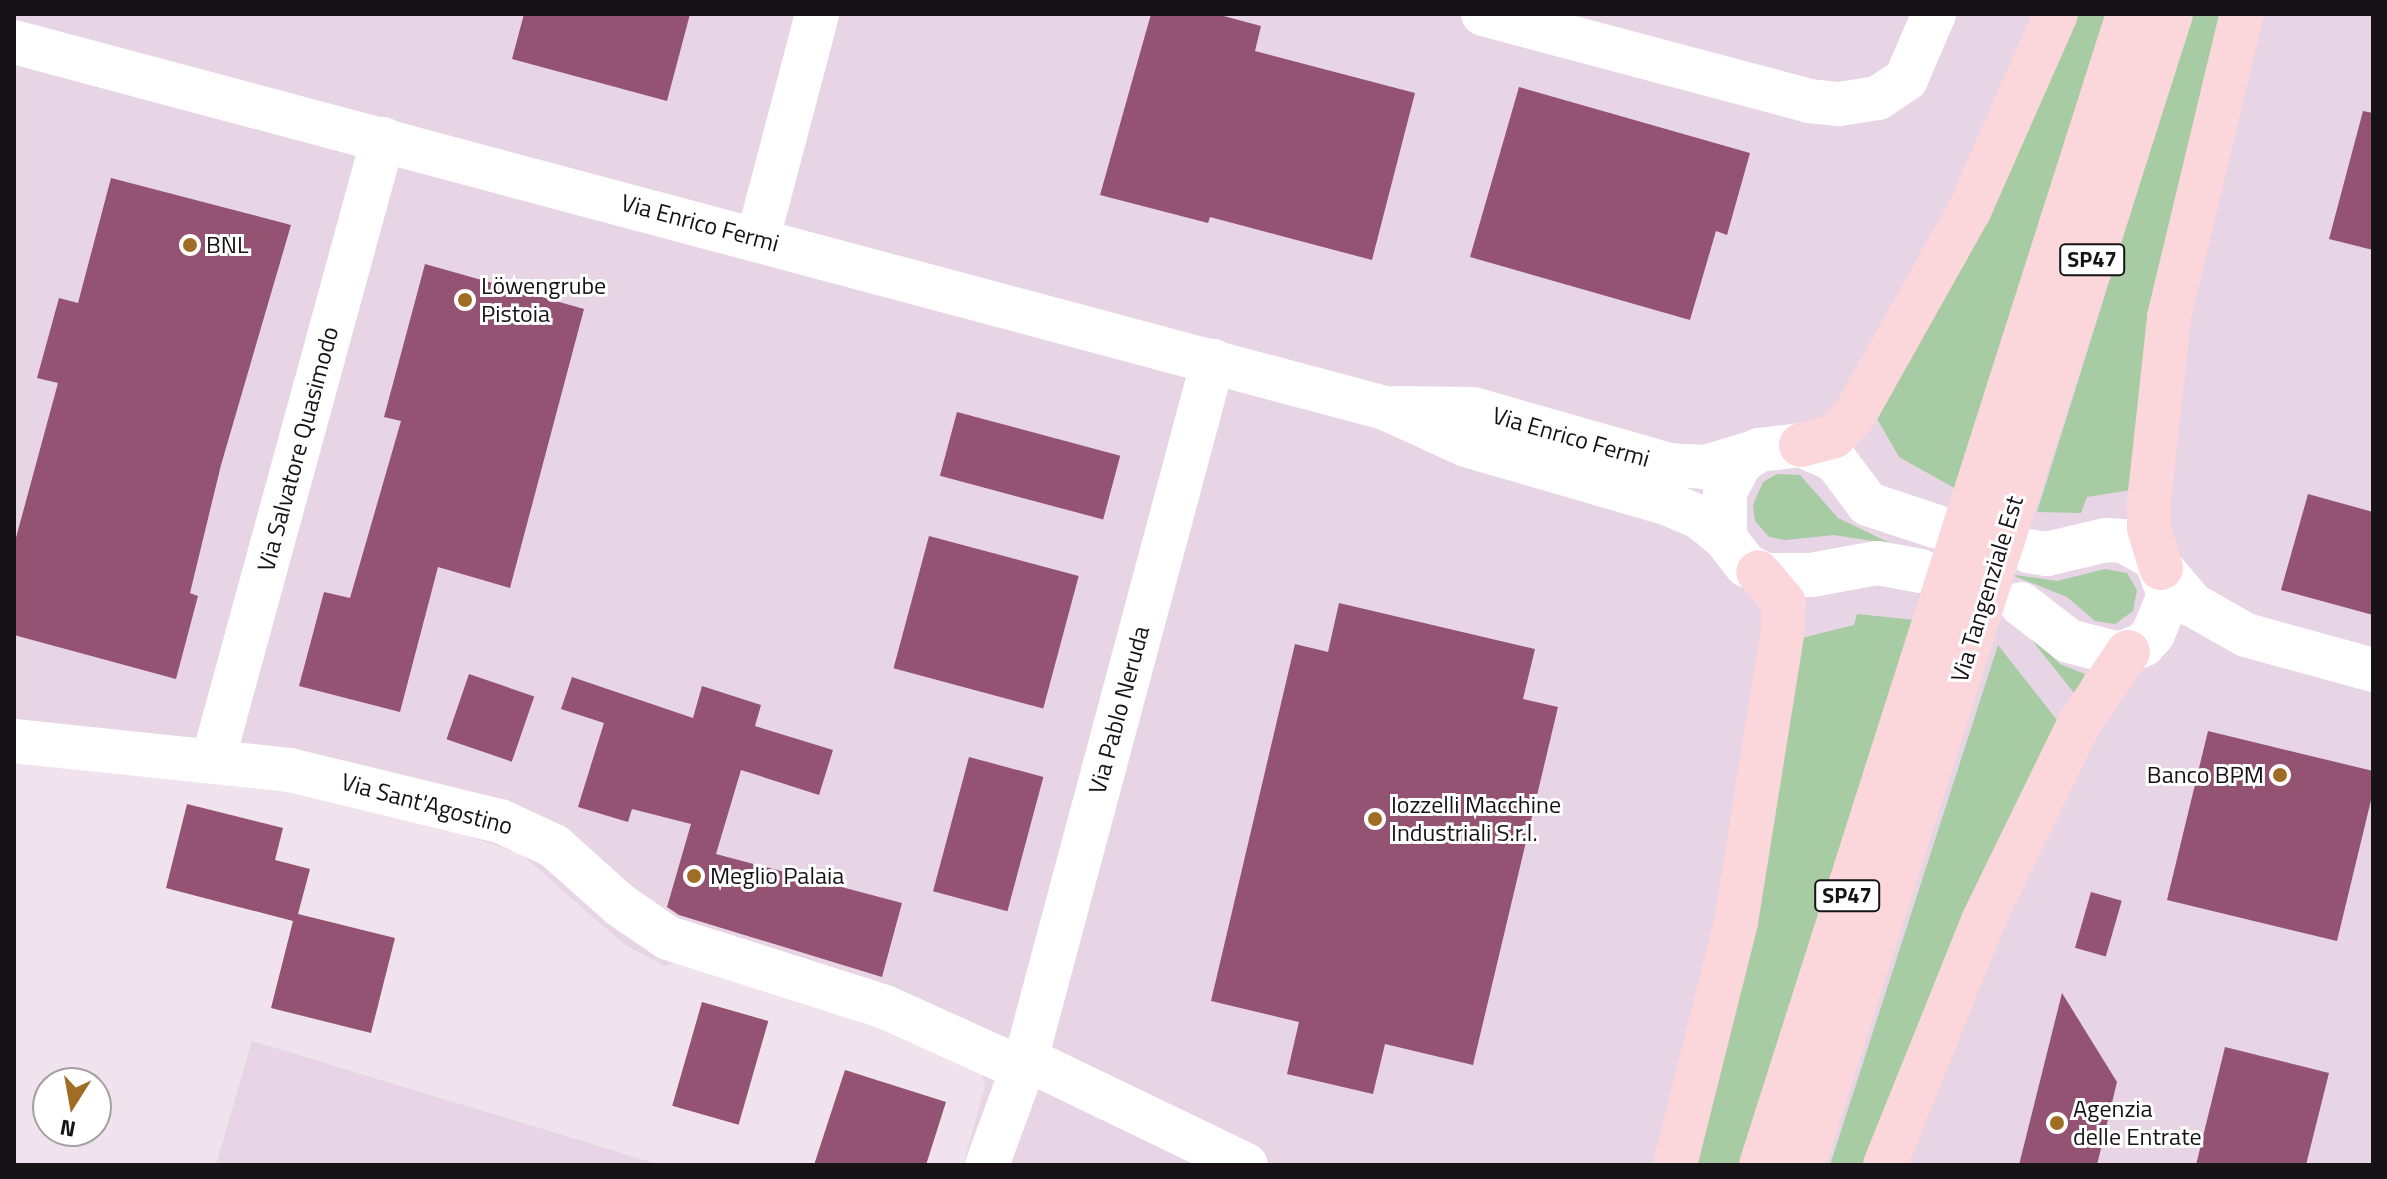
<!DOCTYPE html>
<meta charset="utf-8">
<style>
body{margin:0}
#map{position:relative;width:2387px;height:1179px;overflow:hidden;background:#f0e3ee;font-family:"Titillium Web",sans-serif}
div>[style]{position:absolute}
.built>*{inset:0;background:#e7d4e5}
.green>*{inset:0;background:#a7cca3}
.building>*{inset:0;background:#945372;transform-origin:0 0}
.minor>*{height:44px;margin:-22px;padding:0 22px;transform-origin:22px;border-radius:22px;background:#fff}
.major>*{height:44px;margin:-22px;padding:0 22px;transform-origin:22px;border-radius:22px;background:#fbd6da}
.dots>*{width:22px;height:22px;translate:-50% -50%;box-sizing:border-box;border:4px solid #fff;border-radius:50%}
span{translate:-50% -50%;white-space:nowrap;text-align:center;line-height:1.15;-webkit-text-stroke:6px #fff;paint-order:stroke}
.shield-label span{padding:2px 6px;background:#fff;border:2px solid;border-radius:6px;-webkit-text-stroke-width:0}
.shield-label{font-size:22px;color:#171216;font-weight:700}
.street-label{font-size:24px;color:#171216}
.poi-label{font-size:24px;color:#171216}
.left{translate:0 -50%;text-align:left}
.right{translate:-100% -50%;text-align:right}
.frame{position:absolute;inset:0;border:16px solid #171216;pointer-events:none}
.north{position:absolute;left:32px;top:1067px;width:80px;height:80px;box-sizing:border-box;background:#fff;border:2px solid #a2a0a2;border-radius:50%;rotate:191deg;font-size:22px;font-weight:700;line-height:32px;text-align:center;color:#171216}
.north::after{content:'';display:block;margin:auto;width:28px;height:36px;background:#a06d24;clip-path:polygon(50% 0,100% 100%,50% 72%,0 100%)}
</style>
<div id="map">
<div class="built">
<div style="clip-path:polygon(14px 14px,2373px 14px,2373px 1165px,963px 1165px,985px 1086px,979px 1064px,787px 992px,679px 961px,665px 966px,625px 945px,521px 854px,355px 798px,14px 763px)"></div>
<div style="clip-path:polygon(252px 1041px,661px 1165px,216px 1165px)"></div>
</div>
<div class="green">
<div style="clip-path:polygon(2072px 14px,2110px 14px,1958px 490px,1899px 457px,1876px 417px)"></div>
<div style="clip-path:polygon(2193px 14px,2226px 14px,2137px 489px,2087px 497px,2081px 513px,2037px 512px)"></div>
<div style="clip-path:polygon(1777px 474px,1800px 475px,1838px 518px,1892px 544px,1834px 535px,1785px 540px,1769px 537px,1755px 521px,1753px 505px,1763px 482px)"></div>
<div style="clip-path:polygon(2105px 569px,2127px 573px,2137px 590px,2133px 611px,2115px 624px,2095px 621px,2067px 597px,2009px 574px,2057px 581px)"></div>
<div style="clip-path:polygon(1857px 614px,1915px 620px,1740px 1165px,1691px 1165px,1798px 639px,1854px 625px)"></div>
<div style="clip-path:polygon(2022px 628px,2060px 664px,2085px 674px,2075px 694px)"></div>
<div style="clip-path:polygon(1998px 645px,2061px 725px,1871px 1165px,1830px 1165px)"></div>
</div>
<div class="building">
<div style="clip-path:polygon(524px 14px,690px 14px,667px 101px,512px 59px)"></div>
<div style="clip-path:polygon(1151px 14px,1216px 14px,1261px 26px,1255px 51px,1415px 93px,1372px 260px,1210px 217px,1208px 223px,1100px 195px)"></div>
<div style="clip-path:polygon(1519px 87px,1750px 153px,1727px 235px,1716px 231px,1690px 320px,1470px 257px)"></div>
<div style="clip-path:polygon(2363px 111px,2373px 113px,2373px 250px,2329px 239px)"></div>
<div style="clip-path:polygon(111px 178px,291px 225px,221px 465px,190px 593px,198px 596px,176px 679px,14px 635px,14px 545px,58px 383px,37px 378px,59px 298px,78px 303px)"></div>
<div style="clip-path:polygon(425px 264px,584px 309px,510px 588px,438px 567px,400px 712px,299px 686px,324px 592px,350px 598px,401px 421px,384px 417px)"></div>
<div style="left:957px;top:412px;width:169px;height:66px;rotate:15deg"></div>
<div style="clip-path:polygon(2308px 494px,2373px 512px,2373px 615px,2281px 590px)"></div>
<div style="left:929px;top:536px;width:155px;height:137px;rotate:15deg"></div>
<div style="clip-path:polygon(1339px 603px,1535px 649px,1523px 699px,1558px 707px,1473px 1065px,1385px 1044px,1373px 1094px,1287px 1074px,1299px 1022px,1211px 1001px,1295px 644px,1328px 652px)"></div>
<div style="left:469px;top:674px;width:69px;height:69px;rotate:19deg"></div>
<div style="clip-path:polygon(572px 677px,693px 718px,702px 686px,761px 705px,755px 726px,833px 750px,819px 795px,741px 770px,716px 854px,902px 903px,882px 977px,679px 915px,667px 907px,691px 824px,632px 809px,628px 822px,578px 807px,604px 723px,561px 709px)"></div>
<div style="clip-path:polygon(2208px 731px,2373px 771px,2373px 792px,2337px 941px,2167px 900px)"></div>
<div style="left:969px;top:757px;width:77px;height:139px;rotate:15deg"></div>
<div style="clip-path:polygon(187px 804px,283px 828px,275px 860px,310px 869px,298px 914px,395px 938px,371px 1033px,271px 1008px,293px 921px,166px 888px)"></div>
<div style="left:2091px;top:892px;width:32px;height:58px;rotate:16deg"></div>
<div style="clip-path:polygon(2062px 993px,2117px 1082px,2097px 1165px,2019px 1165px)"></div>
<div style="left:702px;top:1002px;width:69px;height:108px;rotate:16deg"></div>
<div style="clip-path:polygon(2225px 1047px,2329px 1073px,2306px 1165px,2196px 1165px)"></div>
<div style="clip-path:polygon(845px 1070px,946px 1102px,926px 1165px,814px 1165px)"></div>
</div>
<div class="minor">
<div style="left:1483px;top:14px;width:337px;rotate:14.9deg"></div>
<div style="left:1809px;top:101px;width:30px;rotate:6deg"></div>
<div style="left:1839px;top:104px;width:39px;rotate:-9deg"></div>
<div style="left:1878px;top:98px;width:34px;rotate:-34deg"></div>
<div style="left:1906px;top:79px;width:71px;rotate:-66.7deg"></div>
<div style="left:14px;top:42px;width:1419px;rotate:14.95deg"></div>
<div style="left:1385px;top:408px;width:89px;rotate:24.6deg"></div>
<div style="left:1466px;top:445px;width:208px;rotate:16.2deg"></div>
<div style="left:1666px;top:503px;width:36px;rotate:23deg"></div>
<div style="left:1699px;top:517px;width:33px;rotate:39deg"></div>
<div style="left:758px;top:238px;width:232px;rotate:-75.2deg"></div>
<div style="left:1395px;top:408px;width:78px;rotate:0.7deg"></div>
<div style="left:1473px;top:409px;width:204px;rotate:15.9deg"></div>
<div style="left:1669px;top:465px;width:36px;rotate:3deg"></div>
<div style="left:1705px;top:467px;width:52px;rotate:-16.7deg"></div>
<div style="left:2161px;top:568px;width:49px;rotate:49.1deg"></div>
<div style="left:2193px;top:605px;width:61px;rotate:29.5deg"></div>
<div style="left:2246px;top:635px;width:132px;rotate:15.4deg"></div>
<div style="left:1921px;top:571px;width:45px;rotate:-169.7deg"></div>
<div style="left:1877px;top:563px;width:67px;rotate:169.7deg"></div>
<div style="left:1811px;top:575px;width:46px;rotate:180deg"></div>
<div style="left:1765px;top:575px;width:21px;rotate:-152deg"></div>
<div style="left:1746px;top:565px;width:34px;rotate:-128deg"></div>
<div style="left:1725px;top:538px;width:46px;rotate:-90deg"></div>
<div style="left:1725px;top:492px;width:34px;rotate:-62deg"></div>
<div style="left:1741px;top:462px;width:22px;rotate:-34deg"></div>
<div style="left:1759px;top:450px;width:42px;rotate:-6.8deg"></div>
<div style="left:1801px;top:445px;width:37px;rotate:24deg"></div>
<div style="left:1835px;top:460px;width:55px;rotate:53.1deg"></div>
<div style="left:1868px;top:504px;width:74px;rotate:18.2deg"></div>
<div style="left:2021px;top:604px;width:61px;rotate:37.6deg"></div>
<div style="left:2069px;top:641px;width:52px;rotate:14.6deg"></div>
<div style="left:2119px;top:654px;width:26px;rotate:-21deg"></div>
<div style="left:2143px;top:645px;width:15px;rotate:-48deg"></div>
<div style="left:2153px;top:634px;width:42px;rotate:-67.7deg"></div>
<div style="left:2169px;top:595px;width:38px;rotate:-110deg"></div>
<div style="left:2156px;top:559px;width:37px;rotate:-151deg"></div>
<div style="left:2124px;top:541px;width:18px;rotate:-177deg"></div>
<div style="left:2106px;top:540px;width:61px;rotate:166.7deg"></div>
<div style="left:2047px;top:554px;width:18px;rotate:-171deg"></div>
<div style="left:14px;top:741px;width:278px;rotate:6deg"></div>
<div style="left:290px;top:770px;width:216px;rotate:13.7deg"></div>
<div style="left:500px;top:821px;width:60px;rotate:24.8deg"></div>
<div style="left:554px;top:846px;width:89px;rotate:41.8deg"></div>
<div style="left:620px;top:905px;width:58px;rotate:34.5deg"></div>
<div style="left:668px;top:938px;width:228px;rotate:17.6deg"></div>
<div style="left:885px;top:1007px;width:150px;rotate:24.3deg"></div>
<div style="left:213px;top:760px;width:644px;rotate:-74.69deg"></div>
<div style="left:1026px;top:1059px;width:244px;rotate:25.7deg"></div>
<div style="left:987px;top:1165px;width:113px;rotate:-69.8deg"></div>
<div style="left:1026px;top:1059px;width:723px;rotate:-75deg"></div>
</div>
<div class="major">
<div style="left:1801px;top:445px;width:34px;rotate:-15deg"></div>
<div style="left:1834px;top:436px;width:30px;rotate:-46deg"></div>
<div style="left:1855px;top:414px;width:233px;rotate:-60.7deg"></div>
<div style="left:1969px;top:211px;width:215px;rotate:-66.2deg"></div>
<div style="left:2161px;top:568px;width:42px;rotate:-106.7deg"></div>
<div style="left:2149px;top:528px;width:26px;rotate:-90deg"></div>
<div style="left:2149px;top:502px;width:186px;rotate:-83.8deg"></div>
<div style="left:2169px;top:317px;width:312px;rotate:-76.5deg"></div>
<div style="left:1675px;top:1165px;width:251px;rotate:-75.9deg"></div>
<div style="left:1736px;top:922px;width:298px;rotate:-80.9deg"></div>
<div style="left:1783px;top:628px;width:25px;rotate:-88deg"></div>
<div style="left:1784px;top:603px;width:40px;rotate:-130deg"></div>
<div style="left:1761px;top:1165px;width:1208px;rotate:-72.31deg"></div>
<div style="left:1803px;top:1165px;width:1208px;rotate:-72.27deg"></div>
<div style="left:1885px;top:1165px;width:263px;rotate:-68.1deg"></div>
<div style="left:1983px;top:921px;width:219px;rotate:-64deg"></div>
<div style="left:2079px;top:724px;width:87px;rotate:-55.8deg"></div>
</div>
<div class="dots">
<div style="left:190px;top:245px;background:#a06d24"></div>
<div style="left:465px;top:300px;background:#a06d24"></div>
<div style="left:2280px;top:775px;background:#a06d24"></div>
<div style="left:1375px;top:819px;background:#a06d24"></div>
<div style="left:694px;top:876px;background:#a06d24"></div>
<div style="left:2057px;top:1123px;background:#a06d24"></div>
</div>
<div class="shield-label">
<span style="left:2092px;top:260px">SP47</span>
<span style="left:1847px;top:896px">SP47</span>
</div>
<div class="street-label">
<span style="left:700px;top:223px;rotate:15deg">Via Enrico Fermi</span>
<span style="left:1571px;top:437px;rotate:16deg">Via Enrico Fermi</span>
<span style="left:298px;top:449px;rotate:-75deg">Via Salvatore Quasimodo</span>
<span style="left:1987px;top:589px;rotate:-73deg">Via Tangenziale Est</span>
<span style="left:1119px;top:710px;rotate:-75deg">Via Pablo Neruda</span>
<span style="left:427px;top:804px;rotate:15deg">Via Sant'Agostino</span>
</div>
<div class="poi-label">
<span class="left" style="left:206px;top:245px">BNL</span>
<span class="left" style="left:481px;top:300px">Löwengrube<br>Pistoia</span>
<span class="right" style="left:2264px;top:775px">Banco BPM</span>
<span class="left" style="left:1391px;top:819px">Iozzelli Macchine<br>Industriali S.r.l.</span>
<span class="left" style="left:710px;top:876px">Meglio Palaia</span>
<span class="left" style="left:2073px;top:1123px">Agenzia<br>delle Entrate</span>
</div>
<div class="frame"></div>
<div class="north">N</div>
</div>
